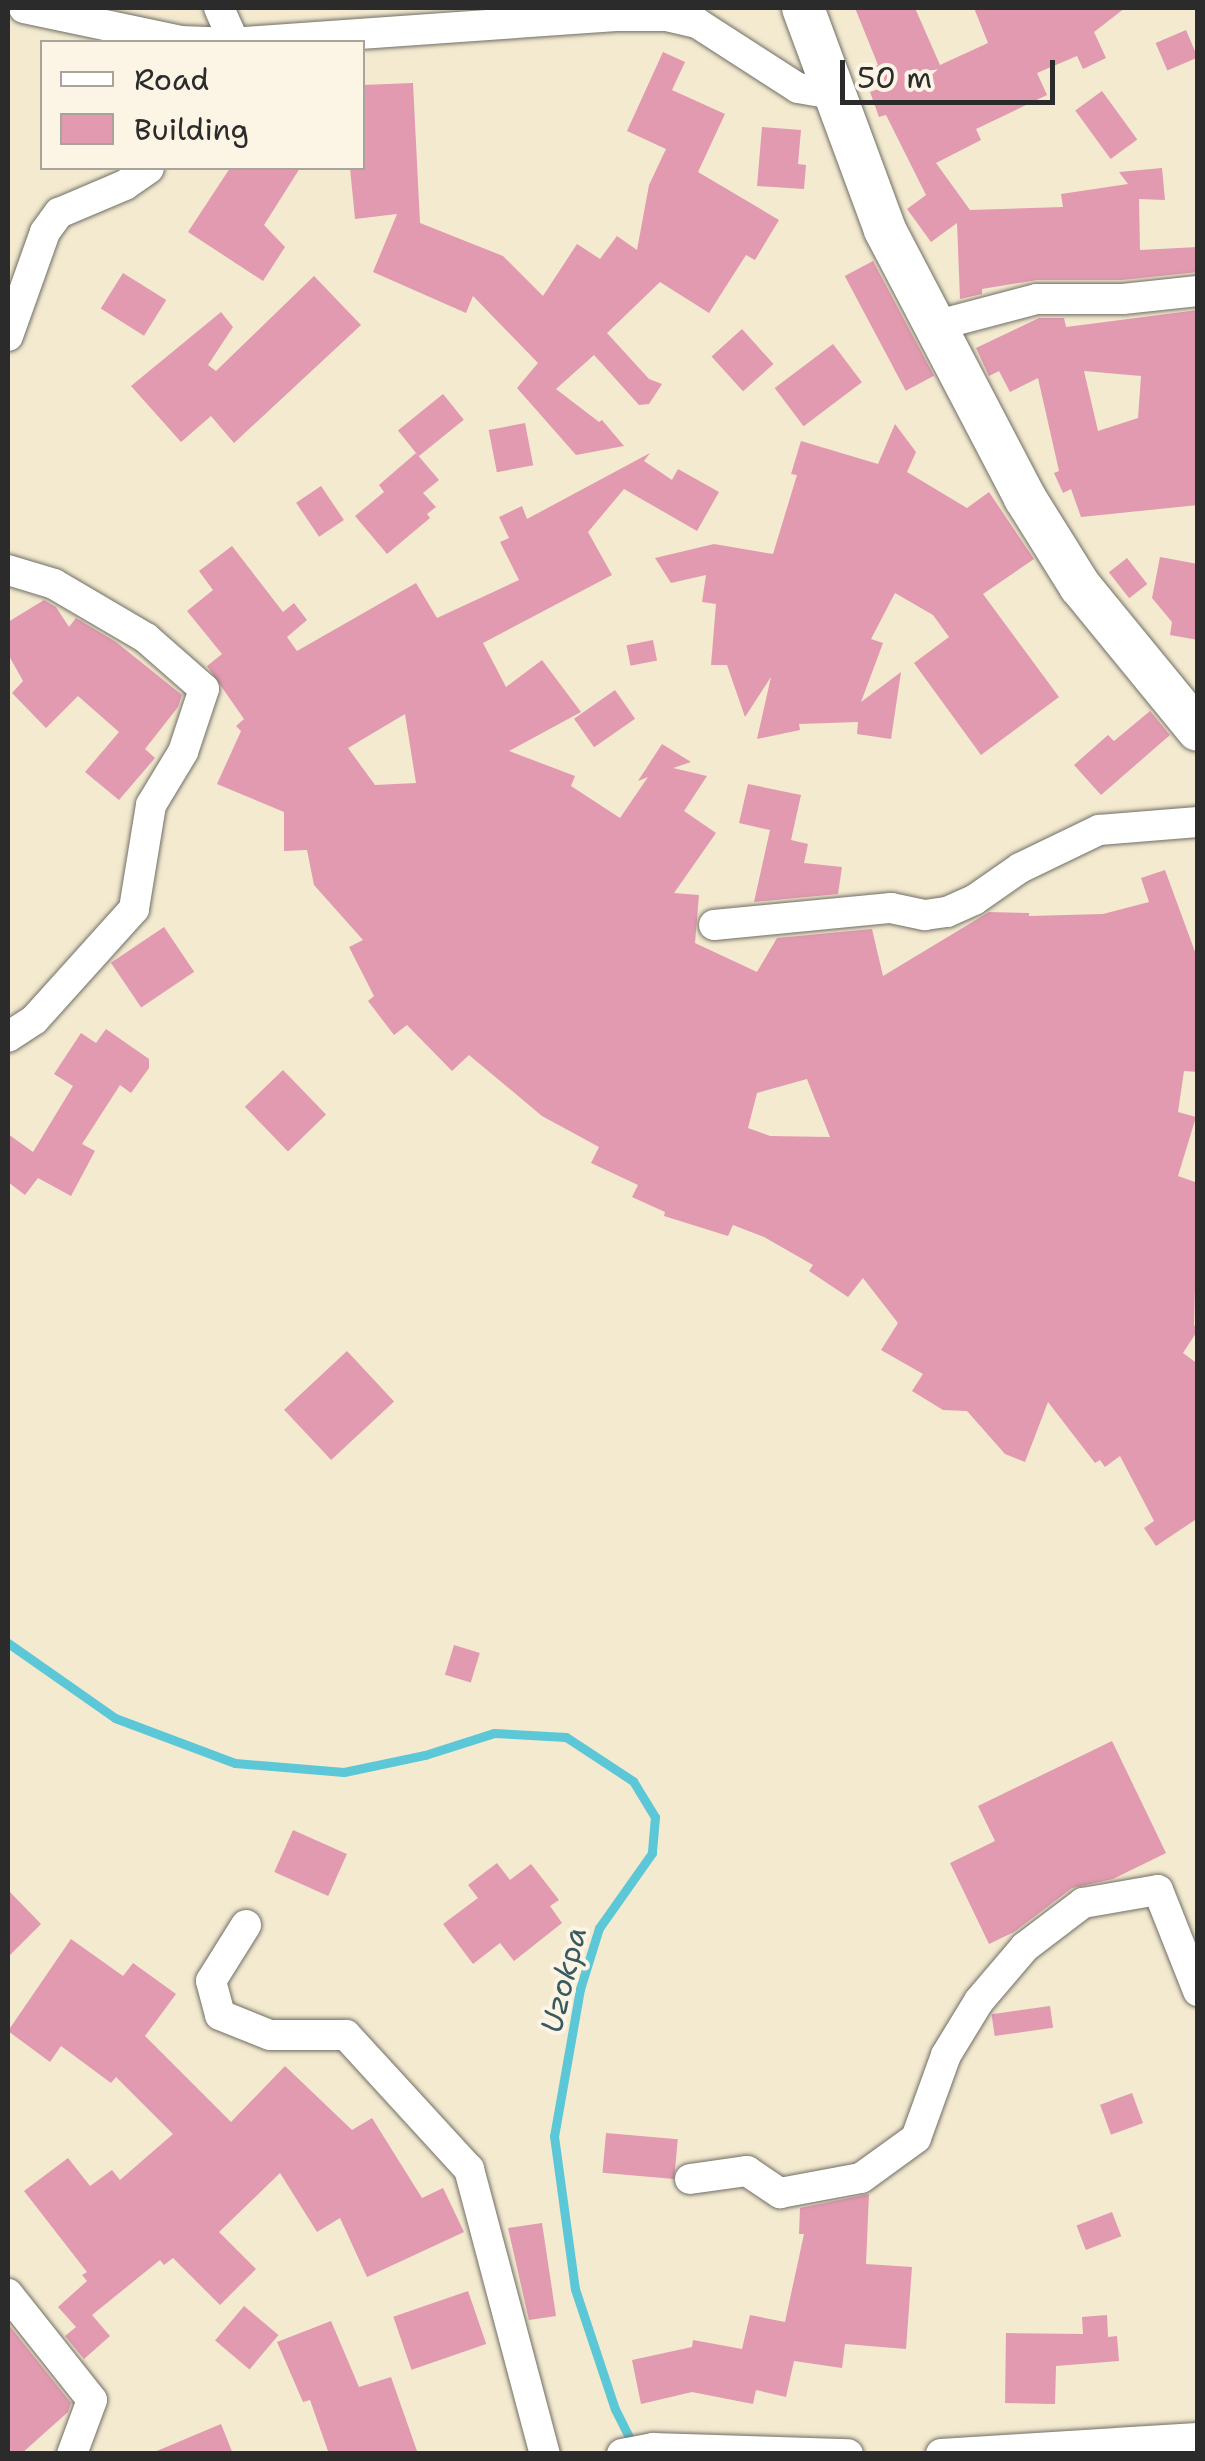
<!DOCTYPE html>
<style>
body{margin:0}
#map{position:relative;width:1205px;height:2461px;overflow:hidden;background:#f3ead0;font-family:"Shantell Sans",sans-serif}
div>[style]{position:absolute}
.stream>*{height:9px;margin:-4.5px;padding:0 4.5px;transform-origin:4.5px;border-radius:4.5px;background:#5cc7d7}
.building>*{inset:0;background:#e29ab0;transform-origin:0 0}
.roads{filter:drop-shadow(0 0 2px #716e65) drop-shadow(0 0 2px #716e65)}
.minor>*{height:30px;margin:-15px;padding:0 15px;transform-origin:15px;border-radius:15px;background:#fff}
.secondary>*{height:42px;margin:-21px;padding:0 21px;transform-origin:21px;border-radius:21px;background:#fff}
span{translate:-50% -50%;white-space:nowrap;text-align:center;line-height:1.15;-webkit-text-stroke:8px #fcf5e5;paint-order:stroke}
.water-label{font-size:30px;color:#3a5a5f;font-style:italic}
.frame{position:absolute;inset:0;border:10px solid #2b2b2b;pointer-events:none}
.legend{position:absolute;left:40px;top:40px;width:325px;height:130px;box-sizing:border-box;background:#fcf5e5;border:2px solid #a8a49b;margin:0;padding:12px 18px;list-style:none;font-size:30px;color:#2b2b2b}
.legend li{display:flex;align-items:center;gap:20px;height:50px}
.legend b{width:50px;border:2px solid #a8a49b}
.scale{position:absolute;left:840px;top:60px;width:215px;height:45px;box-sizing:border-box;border:5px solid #2b2b2b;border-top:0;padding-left:12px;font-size:30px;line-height:35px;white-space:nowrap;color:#2b2b2b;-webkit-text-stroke:8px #fcf5e5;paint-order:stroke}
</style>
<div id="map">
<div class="stream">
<div style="left:8px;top:1643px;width:131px;rotate:35deg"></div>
<div style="left:115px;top:1718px;width:128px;rotate:20.6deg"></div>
<div style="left:235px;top:1763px;width:109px;rotate:4.7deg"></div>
<div style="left:344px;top:1772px;width:83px;rotate:-11.9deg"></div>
<div style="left:425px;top:1755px;width:72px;rotate:-17.7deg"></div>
<div style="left:494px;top:1733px;width:72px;rotate:3.2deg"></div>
<div style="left:566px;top:1737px;width:80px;rotate:33.3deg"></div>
<div style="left:633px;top:1781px;width:42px;rotate:58.6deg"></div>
<div style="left:655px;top:1817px;width:36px;rotate:95deg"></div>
<div style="left:652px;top:1853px;width:92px;rotate:125.2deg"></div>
<div style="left:599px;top:1928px;width:64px;rotate:107.3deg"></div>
<div style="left:580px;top:1989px;width:149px;rotate:100deg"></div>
<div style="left:554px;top:2136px;width:154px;rotate:82.2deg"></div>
<div style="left:575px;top:2289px;width:126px;rotate:71.6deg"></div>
<div style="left:615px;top:2409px;width:42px;rotate:63.4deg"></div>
</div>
<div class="building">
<div style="clip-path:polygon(855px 8px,915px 8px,940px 65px,988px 43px,974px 8px,1125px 8px,1094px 32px,1106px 58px,1083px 69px,1077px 56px,1037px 73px,1047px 95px,976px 129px,981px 140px,936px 163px,970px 210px,1063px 207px,1061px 194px,1128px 184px,1119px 172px,1162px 168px,1165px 200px,1139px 199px,1140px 250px,1198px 247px,1198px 272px,1122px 280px,1037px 280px,982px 289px,982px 294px,960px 299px,957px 223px,931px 242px,907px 209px,926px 195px,886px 115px,879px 117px,870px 92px,881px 88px,873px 67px,878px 65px)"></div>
<div style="left:1186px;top:30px;width:30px;height:33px;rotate:67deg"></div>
<div style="clip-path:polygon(663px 52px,685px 62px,672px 90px,725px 114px,698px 172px,779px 220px,755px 260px,746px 255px,709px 313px,660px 282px,607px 333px,649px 379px,662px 384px,649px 404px,639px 405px,594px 355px,556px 389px,599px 422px,602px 420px,624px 446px,576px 455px,517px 388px,538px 363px,473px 296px,466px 313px,373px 272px,397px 214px,355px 219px,350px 168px,362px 168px,362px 85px,413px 83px,420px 223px,503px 256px,543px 296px,577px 244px,600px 259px,617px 236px,637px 250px,649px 185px,666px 149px,627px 131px)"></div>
<div style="left:1102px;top:91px;width:60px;height:33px;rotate:54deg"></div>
<div style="clip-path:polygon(762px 127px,801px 130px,798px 164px,806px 165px,804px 189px,757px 186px)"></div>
<div style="clip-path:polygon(230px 168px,300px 168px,264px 225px,285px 247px,263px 281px,188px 232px)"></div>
<div style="left:873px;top:261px;width:130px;height:32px;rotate:62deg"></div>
<div style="left:123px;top:273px;width:51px;height:42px;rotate:32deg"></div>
<div style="clip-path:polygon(314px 276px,361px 325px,234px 443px,211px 416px,181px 442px,131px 386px,221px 312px,233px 327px,208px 365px,216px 371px)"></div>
<div style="clip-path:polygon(evenodd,1198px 310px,1198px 505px,1081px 517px,1071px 489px,1063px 493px,1054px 473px,1059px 471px,1038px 378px,1010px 392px,999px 371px,989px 376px,976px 348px,1039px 318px,1064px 318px,1066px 327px,1198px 310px,1084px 371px,1141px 376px,1138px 418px,1098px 431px,1084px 371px)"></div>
<div style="left:742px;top:329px;width:47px;height:41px;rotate:48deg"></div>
<div style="left:833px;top:344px;width:48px;height:73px;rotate:53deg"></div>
<div style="left:443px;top:394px;width:33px;height:58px;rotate:51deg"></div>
<div style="left:525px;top:423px;width:43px;height:37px;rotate:79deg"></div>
<div style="clip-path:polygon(895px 424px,916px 452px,907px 472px,967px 508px,989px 492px,1034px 559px,983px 594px,1059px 697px,981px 755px,914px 663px,949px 637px,933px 615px,895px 593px,871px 639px,883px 643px,861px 702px,901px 672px,891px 739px,857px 734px,858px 722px,799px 724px,800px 730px,757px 739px,771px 677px,745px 717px,727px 665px,711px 665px,716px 604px,702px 602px,706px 575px,671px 583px,655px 558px,714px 544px,773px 554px,797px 475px,791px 474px,801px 441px,878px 464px)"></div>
<div style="clip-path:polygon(416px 453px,439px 480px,423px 493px,436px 507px,427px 514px,430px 518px,387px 554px,355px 516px,384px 492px,379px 485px)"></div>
<div style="clip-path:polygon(evenodd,650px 453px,644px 461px,672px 480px,678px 469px,719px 492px,697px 531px,624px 489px,588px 532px,612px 575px,483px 643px,506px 687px,542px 660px,581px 712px,509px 751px,575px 776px,571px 786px,620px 818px,648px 777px,638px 781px,662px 744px,691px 762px,673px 768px,707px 776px,684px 811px,716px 833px,674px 893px,699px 895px,695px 943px,757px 972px,777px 938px,872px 929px,883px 976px,989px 912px,1029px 913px,1029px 916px,1103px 914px,1149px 902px,1141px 878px,1165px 870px,1198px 960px,1198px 1072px,1184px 1071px,1178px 1112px,1196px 1117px,1178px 1176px,1198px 1183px,1194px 1325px,1198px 1330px,1183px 1353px,1198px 1364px,1198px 1518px,1156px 1546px,1144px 1528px,1154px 1521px,1120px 1456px,1105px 1467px,1100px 1460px,1095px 1463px,1048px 1402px,1025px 1462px,1005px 1454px,967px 1411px,943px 1410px,912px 1391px,923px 1374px,881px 1350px,898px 1323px,863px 1278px,848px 1297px,809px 1271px,813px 1265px,764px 1237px,733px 1225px,728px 1236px,664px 1216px,665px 1212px,632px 1197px,638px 1185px,591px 1163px,599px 1147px,542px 1116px,469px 1055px,452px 1071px,407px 1025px,394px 1035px,368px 1001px,374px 996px,349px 947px,363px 940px,314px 885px,307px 850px,284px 851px,284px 812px,217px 784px,241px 731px,236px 726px,244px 719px,207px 666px,222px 654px,187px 611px,213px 590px,199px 571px,232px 546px,283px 612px,294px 603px,307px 620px,287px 637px,297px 651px,416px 583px,437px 618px,519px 580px,500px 542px,509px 538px,499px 517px,522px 506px,527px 519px,650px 453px,405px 714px,416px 783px,375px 785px,348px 748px,405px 714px,650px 453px,807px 1079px,830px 1137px,770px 1136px,748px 1128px,757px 1093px,807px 1079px)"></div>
<div style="left:321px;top:486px;width:41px;height:30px;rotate:56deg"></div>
<div style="clip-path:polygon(1160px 557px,1198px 564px,1198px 640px,1170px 635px,1172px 622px,1152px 598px)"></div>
<div style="left:1127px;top:558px;width:33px;height:23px;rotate:52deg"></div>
<div style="clip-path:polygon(44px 600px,56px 607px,69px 627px,76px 618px,116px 642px,182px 695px,178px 707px,145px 749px,155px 758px,119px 800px,85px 772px,119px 732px,78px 696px,46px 728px,12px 693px,23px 681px,8px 654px,8px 622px)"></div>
<div style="left:653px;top:640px;width:21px;height:27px;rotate:79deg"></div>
<div style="left:615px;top:690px;width:35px;height:50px;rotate:55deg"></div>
<div style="clip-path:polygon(1150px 711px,1170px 735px,1101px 795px,1074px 765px,1108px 735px,1114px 741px)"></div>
<div style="clip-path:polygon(748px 784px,801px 795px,791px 840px,808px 844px,804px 863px,842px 867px,838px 894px,754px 902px,770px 830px,739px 823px)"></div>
<div style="left:164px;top:927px;width:54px;height:64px;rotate:56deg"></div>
<div style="clip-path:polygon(106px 1029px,149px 1059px,149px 1068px,131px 1093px,120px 1085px,82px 1144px,95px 1151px,71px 1196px,38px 1178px,25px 1195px,8px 1182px,8px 1134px,33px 1152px,73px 1086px,54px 1074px,81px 1033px,96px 1043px)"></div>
<div style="left:283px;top:1070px;width:62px;height:53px;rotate:46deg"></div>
<div style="left:347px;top:1351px;width:69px;height:86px;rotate:47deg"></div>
<div style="left:454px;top:1645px;width:27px;height:31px;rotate:17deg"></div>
<div style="clip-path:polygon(1112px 1741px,1166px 1853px,1113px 1879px,1072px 1888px,1014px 1932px,989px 1944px,950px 1863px,995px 1841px,978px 1806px)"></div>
<div style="left:293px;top:1830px;width:59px;height:46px;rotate:24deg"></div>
<div style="clip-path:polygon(497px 1863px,510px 1880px,531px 1864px,559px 1900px,550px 1906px,562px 1923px,514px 1961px,500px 1943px,473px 1964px,443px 1924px,478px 1898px,468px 1885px)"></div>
<div style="clip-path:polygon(8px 1890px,41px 1924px,8px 1957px)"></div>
<div style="clip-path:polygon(71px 1939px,123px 1976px,133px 1963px,176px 1994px,145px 2036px,231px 2122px,285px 2066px,352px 2130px,372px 2118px,422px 2198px,443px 2188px,464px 2232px,367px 2277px,340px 2218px,317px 2232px,280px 2173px,219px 2232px,256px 2269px,220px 2305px,173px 2258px,164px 2265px,160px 2260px,92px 2315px,110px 2336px,84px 2359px,65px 2336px,76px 2327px,58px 2307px,87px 2281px,82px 2275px,87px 2272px,24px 2191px,68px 2158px,90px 2186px,112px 2170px,120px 2180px,173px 2134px,116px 2077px,111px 2083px,61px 2046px,50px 2062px,8px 2031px)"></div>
<div style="left:1050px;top:2006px;width:22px;height:59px;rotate:82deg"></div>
<div style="left:1132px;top:2093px;width:32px;height:34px;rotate:70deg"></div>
<div style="left:606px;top:2133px;width:72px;height:40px;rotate:5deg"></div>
<div style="clip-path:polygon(869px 2194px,866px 2264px,912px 2267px,906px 2349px,845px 2344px,842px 2368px,794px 2361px,786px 2397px,756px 2390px,753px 2404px,692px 2392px,641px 2404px,632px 2360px,692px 2347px,693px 2340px,742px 2349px,750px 2315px,785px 2322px,804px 2234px,799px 2234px,800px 2208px)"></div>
<div style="left:1112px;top:2212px;width:26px;height:38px;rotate:69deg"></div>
<div style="clip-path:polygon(542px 2223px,556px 2316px,529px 2320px,508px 2228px)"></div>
<div style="left:468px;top:2291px;width:56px;height:79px;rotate:71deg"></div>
<div style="left:244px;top:2306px;width:45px;height:45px;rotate:40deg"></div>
<div style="clip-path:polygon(1107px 2315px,1108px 2337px,1117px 2336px,1119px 2361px,1056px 2366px,1055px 2404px,1005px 2403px,1006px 2333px,1083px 2334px,1082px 2317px)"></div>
<div style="clip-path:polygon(331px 2321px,359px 2387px,391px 2377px,418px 2454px,329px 2454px,310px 2400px,303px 2402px,277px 2342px)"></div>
<div style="clip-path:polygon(8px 2324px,71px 2403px,68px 2412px,21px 2454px,8px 2454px)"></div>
<div style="clip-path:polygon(221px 2424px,233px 2454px,152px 2454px,152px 2453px)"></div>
</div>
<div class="roads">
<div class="minor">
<div style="left:24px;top:8px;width:159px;rotate:11.9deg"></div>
<div style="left:180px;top:41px;width:34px;rotate:2deg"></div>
<div style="left:219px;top:8px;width:37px;rotate:66deg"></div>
<div style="left:245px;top:42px;width:372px;rotate:-4deg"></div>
<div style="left:616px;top:16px;width:50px"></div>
<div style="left:666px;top:16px;width:32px;rotate:13deg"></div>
<div style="left:697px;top:23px;width:120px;rotate:32.8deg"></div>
<div style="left:798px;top:88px;width:39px;rotate:10deg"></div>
<div style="left:934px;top:326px;width:106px;rotate:-14.7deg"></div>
<div style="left:1037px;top:299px;width:86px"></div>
<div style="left:1123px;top:299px;width:75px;rotate:-6.1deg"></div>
<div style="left:8px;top:336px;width:110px;rotate:-70.4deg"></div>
<div style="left:45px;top:232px;width:24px;rotate:-54deg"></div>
<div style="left:59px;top:213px;width:72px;rotate:-23deg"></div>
<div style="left:125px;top:185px;width:29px;rotate:-35deg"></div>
<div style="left:8px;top:570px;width:48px;rotate:16.9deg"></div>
<div style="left:54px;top:584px;width:107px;rotate:30.4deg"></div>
<div style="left:146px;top:638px;width:77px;rotate:41.3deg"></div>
<div style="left:204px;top:689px;width:66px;rotate:108.4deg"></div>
<div style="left:183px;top:752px;width:62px;rotate:121.1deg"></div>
<div style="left:151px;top:805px;width:105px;rotate:99.3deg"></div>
<div style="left:134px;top:909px;width:149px;rotate:132deg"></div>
<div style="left:34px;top:1020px;width:31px;rotate:147deg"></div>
<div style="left:714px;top:925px;width:178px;rotate:-5.5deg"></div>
<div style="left:891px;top:908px;width:35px;rotate:12deg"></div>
<div style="left:925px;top:915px;width:22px;rotate:-8deg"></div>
<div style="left:947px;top:912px;width:30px;rotate:-24deg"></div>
<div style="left:974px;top:900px;width:56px;rotate:-34.8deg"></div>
<div style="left:1020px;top:868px;width:88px;rotate:-25.7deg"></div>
<div style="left:1099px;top:830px;width:99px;rotate:-4.6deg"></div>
<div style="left:246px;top:1925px;width:66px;rotate:122deg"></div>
<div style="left:211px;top:1981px;width:35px;rotate:75deg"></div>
<div style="left:220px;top:2015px;width:54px;rotate:21.8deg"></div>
<div style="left:270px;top:2035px;width:76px"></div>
<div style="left:346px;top:2035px;width:182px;rotate:47.5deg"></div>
<div style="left:469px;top:2169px;width:295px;rotate:75.1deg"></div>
<div style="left:690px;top:2179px;width:58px;rotate:-8deg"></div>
<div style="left:747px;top:2171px;width:40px;rotate:34deg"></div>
<div style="left:780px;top:2193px;width:82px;rotate:-10.5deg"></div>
<div style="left:861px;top:2178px;width:68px;rotate:-36deg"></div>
<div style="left:916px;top:2138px;width:88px;rotate:-70.1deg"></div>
<div style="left:946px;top:2055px;width:63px;rotate:-58.6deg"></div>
<div style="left:979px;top:2001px;width:71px;rotate:-49.6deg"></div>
<div style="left:1025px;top:1947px;width:73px;rotate:-37.2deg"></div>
<div style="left:1083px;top:1903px;width:76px;rotate:-9.8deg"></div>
<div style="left:1158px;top:1890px;width:109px;rotate:68.4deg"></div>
<div style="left:8px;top:2294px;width:135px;rotate:51.6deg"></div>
<div style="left:92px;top:2400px;width:58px;rotate:110.3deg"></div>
<div style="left:622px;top:2454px;width:32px;rotate:-11deg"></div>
<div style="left:653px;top:2448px;width:195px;rotate:1.8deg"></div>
<div style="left:941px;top:2454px;width:257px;rotate:-3.6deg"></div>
</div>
<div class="secondary">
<div style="left:803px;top:8px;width:237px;rotate:69.7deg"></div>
<div style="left:885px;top:230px;width:302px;rotate:62.4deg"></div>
<div style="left:1025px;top:498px;width:104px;rotate:58deg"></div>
<div style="left:1080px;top:586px;width:186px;rotate:50.7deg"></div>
</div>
</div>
<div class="water-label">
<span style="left:564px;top:1980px;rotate:-76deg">Uzokpa</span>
</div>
<div class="frame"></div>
<ul class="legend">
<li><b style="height:12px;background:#fff"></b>Road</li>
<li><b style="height:28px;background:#e29ab0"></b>Building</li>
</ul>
<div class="scale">50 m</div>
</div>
